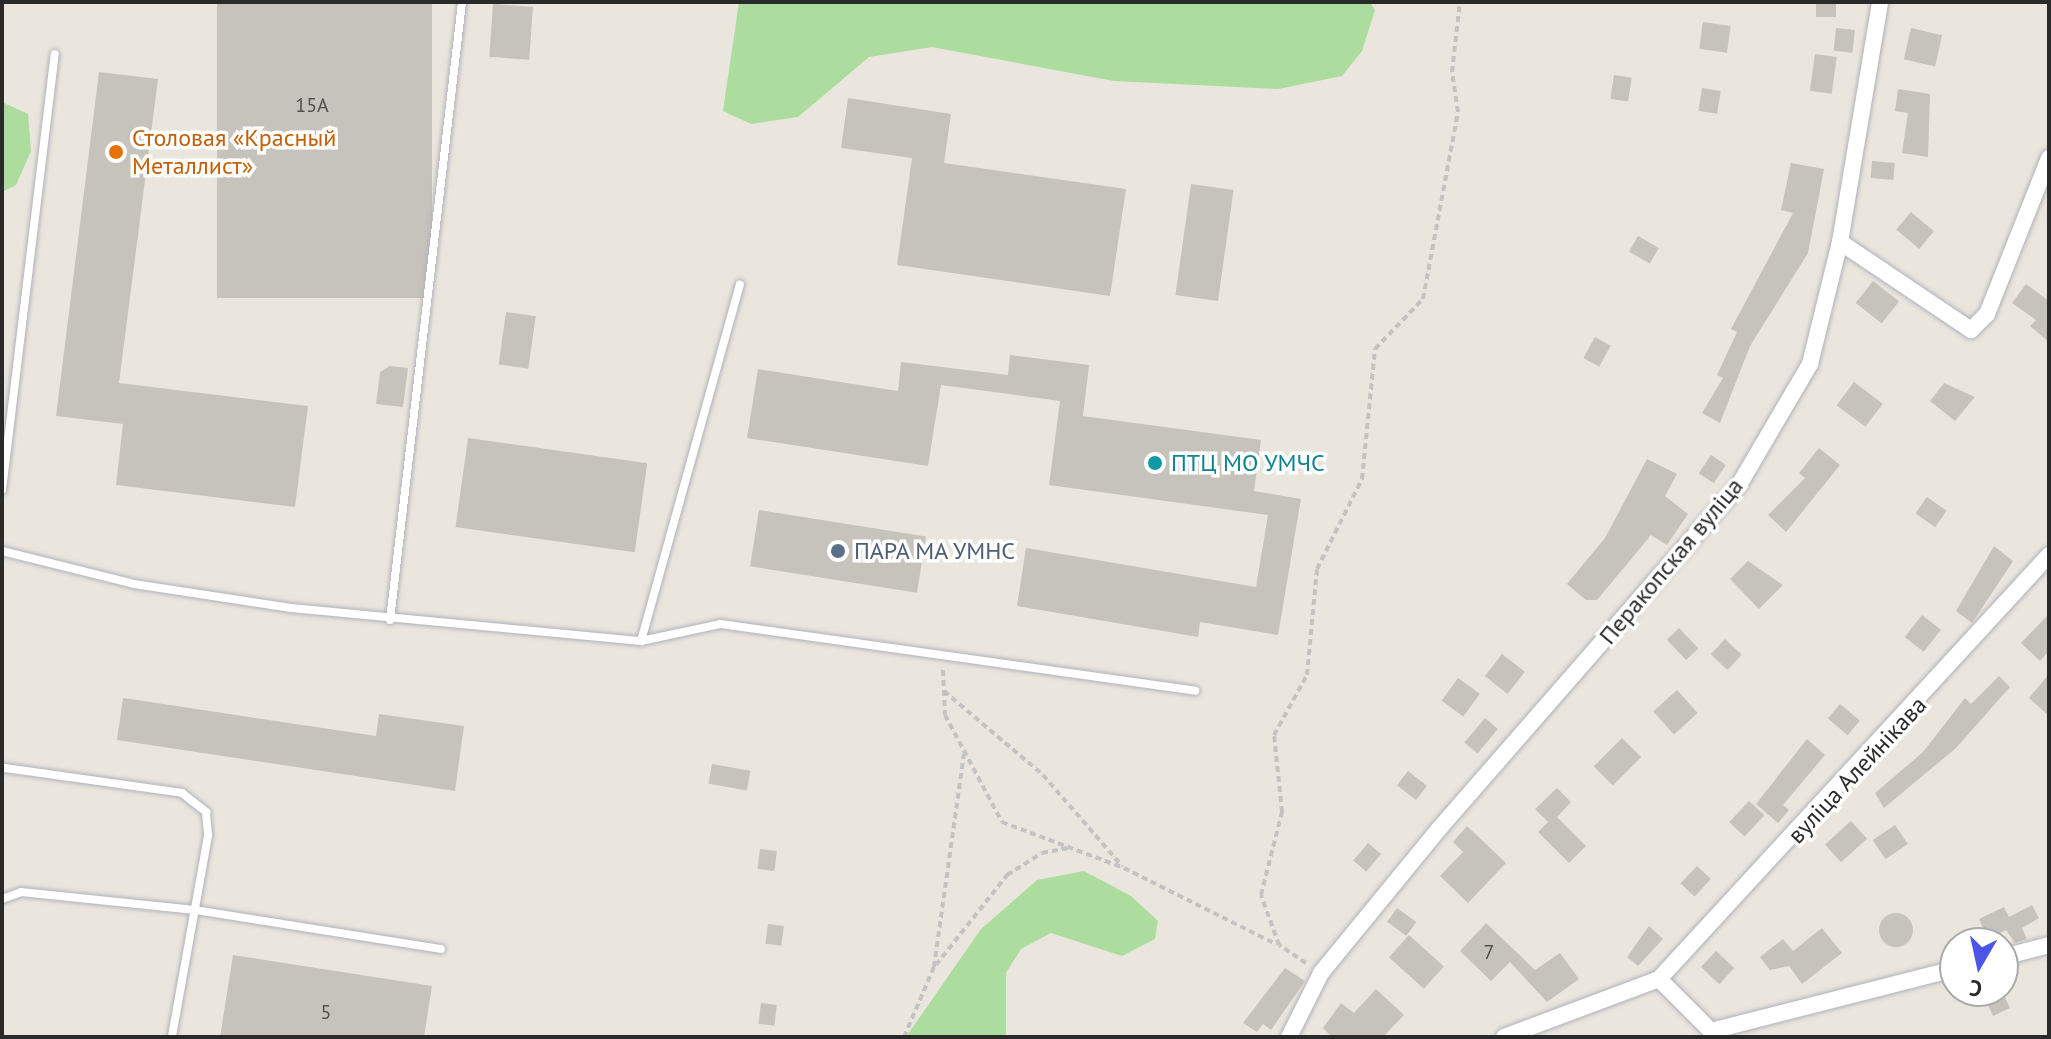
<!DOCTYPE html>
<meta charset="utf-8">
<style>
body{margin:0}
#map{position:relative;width:2051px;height:1039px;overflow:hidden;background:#ebe6dd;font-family:"PT Sans",sans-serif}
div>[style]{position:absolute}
.green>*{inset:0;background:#acdc9e}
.building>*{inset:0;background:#c6c3bc;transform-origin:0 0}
.round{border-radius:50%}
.path>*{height:4px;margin-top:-2px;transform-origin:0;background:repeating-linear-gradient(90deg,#c3c3c3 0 6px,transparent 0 10px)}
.roads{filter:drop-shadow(0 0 2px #b0b1bc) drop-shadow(0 0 2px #b0b1bc)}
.service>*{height:8px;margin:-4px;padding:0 4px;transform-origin:4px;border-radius:4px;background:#fff}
.minor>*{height:16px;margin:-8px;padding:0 8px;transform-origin:8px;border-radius:8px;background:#fff}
.dots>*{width:22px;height:22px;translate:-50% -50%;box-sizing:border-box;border:4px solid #fff;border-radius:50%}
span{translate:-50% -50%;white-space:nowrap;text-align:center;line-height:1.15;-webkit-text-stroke:7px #fff;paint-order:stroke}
.number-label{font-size:20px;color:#51504e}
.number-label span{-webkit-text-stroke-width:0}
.food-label{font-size:24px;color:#c56008}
.left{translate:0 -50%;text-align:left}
.culture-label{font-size:24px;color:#0d838f}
.service-label{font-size:24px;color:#4e5e75}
.street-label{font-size:24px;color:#2a2a2a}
.frame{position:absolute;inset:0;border:4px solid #2a2a2a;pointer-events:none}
.north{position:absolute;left:1939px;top:927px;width:80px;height:80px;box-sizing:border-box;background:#fff;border:2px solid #aaa;border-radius:50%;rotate:189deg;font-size:22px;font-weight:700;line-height:32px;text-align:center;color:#2a2a2a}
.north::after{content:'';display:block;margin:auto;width:28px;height:36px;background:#4b56e9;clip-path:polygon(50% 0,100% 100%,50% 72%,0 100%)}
</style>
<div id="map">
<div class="green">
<div style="clip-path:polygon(739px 2px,1370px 2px,1375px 10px,1362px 51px,1342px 76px,1278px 89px,1114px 81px,932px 47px,869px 57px,798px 117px,751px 124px,723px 111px)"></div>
<div style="clip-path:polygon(2px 102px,28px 114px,31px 151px,16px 185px,2px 192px)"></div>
<div style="clip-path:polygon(1084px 871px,1131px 896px,1158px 921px,1155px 939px,1122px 956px,1051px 933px,1021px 949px,1006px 973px,1006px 1037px,906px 1037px,981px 929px,1037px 880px)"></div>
</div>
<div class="building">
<div style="left:217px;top:2px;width:215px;height:296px"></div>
<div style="left:1816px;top:2px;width:20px;height:15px"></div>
<div style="left:493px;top:4px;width:40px;height:53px;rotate:4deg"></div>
<div style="left:1703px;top:22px;width:28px;height:27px;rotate:8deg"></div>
<div style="left:1836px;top:28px;width:19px;height:23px;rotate:6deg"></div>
<div style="left:1911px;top:28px;width:32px;height:32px;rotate:13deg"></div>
<div style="left:1815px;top:54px;width:22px;height:37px;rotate:8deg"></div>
<div style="clip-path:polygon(99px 72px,158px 79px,119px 383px,308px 406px,295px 507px,116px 485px,123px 424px,56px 416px)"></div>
<div style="left:1614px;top:75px;width:18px;height:24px;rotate:9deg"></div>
<div style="left:1702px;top:88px;width:19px;height:23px;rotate:9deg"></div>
<div style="clip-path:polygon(1898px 89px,1930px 94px,1928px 157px,1902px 153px,1908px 113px,1895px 111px)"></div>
<div style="clip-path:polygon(848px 98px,951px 114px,944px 163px,1126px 189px,1110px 296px,897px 265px,912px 158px,841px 148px)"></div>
<div style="left:1872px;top:161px;width:23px;height:17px;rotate:5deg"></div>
<div style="clip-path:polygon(1791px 163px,1824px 169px,1808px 253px,1750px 346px,1720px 423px,1702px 413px,1723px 378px,1717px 375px,1737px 332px,1731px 329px,1793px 213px,1781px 210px)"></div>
<div style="left:1191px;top:184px;width:43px;height:112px;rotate:8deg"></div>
<div style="left:1911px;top:212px;width:30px;height:23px;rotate:40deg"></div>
<div style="left:1638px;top:236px;width:24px;height:18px;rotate:30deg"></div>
<div style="left:1873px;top:281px;width:33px;height:28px;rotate:38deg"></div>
<div style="clip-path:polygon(2026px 284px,2049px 301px,2049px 342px,2030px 326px,2036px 320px,2012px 303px)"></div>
<div style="left:506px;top:312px;width:30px;height:53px;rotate:8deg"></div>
<div style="left:1595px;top:337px;width:18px;height:24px;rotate:29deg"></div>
<div style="clip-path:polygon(1010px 355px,1089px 365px,1083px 416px,1261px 440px,1254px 491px,1301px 499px,1278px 635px,1200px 622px,1198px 637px,1017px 606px,1026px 548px,1256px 587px,1268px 515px,1049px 485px,1060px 401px,941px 385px,928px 466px,747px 438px,758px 369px,898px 391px,901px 362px,1008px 375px)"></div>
<div style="clip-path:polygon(390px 366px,408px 368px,403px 407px,376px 404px,380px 372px)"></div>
<div style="left:1854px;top:382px;width:36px;height:29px;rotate:37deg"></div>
<div style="clip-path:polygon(1944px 383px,1975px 397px,1955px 421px,1930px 401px)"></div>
<div style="left:468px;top:438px;width:181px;height:90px;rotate:8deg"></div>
<div style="clip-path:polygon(1819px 448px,1840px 465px,1786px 532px,1768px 515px,1805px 478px,1799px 473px)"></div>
<div style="left:1711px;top:455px;width:18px;height:22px;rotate:34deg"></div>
<div style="clip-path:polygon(1647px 459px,1677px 474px,1665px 496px,1688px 514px,1667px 545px,1651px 535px,1597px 600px,1586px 600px,1567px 584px,1605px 538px)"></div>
<div style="left:1927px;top:497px;width:24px;height:20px;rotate:35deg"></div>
<div style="left:759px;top:510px;width:169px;height:57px;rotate:9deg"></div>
<div style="clip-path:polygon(1994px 546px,2013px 561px,1972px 623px,1956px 611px)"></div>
<div style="clip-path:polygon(1748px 561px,1783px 585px,1759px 609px,1730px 579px)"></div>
<div style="clip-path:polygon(2049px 614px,2049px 651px,2040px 661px,2021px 643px)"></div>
<div style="left:1922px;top:615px;width:24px;height:28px;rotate:38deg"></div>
<div style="left:1679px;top:628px;width:28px;height:17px;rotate:46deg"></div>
<div style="left:1725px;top:639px;width:23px;height:21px;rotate:43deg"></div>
<div style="left:1502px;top:654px;width:29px;height:28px;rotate:38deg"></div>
<div style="clip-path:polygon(2049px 674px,2049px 716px,2029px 698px)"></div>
<div style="clip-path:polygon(1999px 676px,2010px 687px,1956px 748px,1884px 808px,1875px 793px,1923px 752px,1965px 698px,1971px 704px)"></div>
<div style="left:1458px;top:678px;width:27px;height:28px;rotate:36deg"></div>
<div style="left:1677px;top:690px;width:31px;height:32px;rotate:48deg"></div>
<div style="clip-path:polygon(123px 698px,376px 736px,379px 714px,464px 726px,455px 791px,117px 740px)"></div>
<div style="left:1840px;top:704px;width:26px;height:19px;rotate:40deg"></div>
<div style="left:1485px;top:718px;width:17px;height:32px;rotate:40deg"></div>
<div style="left:1622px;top:738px;width:27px;height:40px;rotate:45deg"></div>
<div style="clip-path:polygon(1807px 739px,1825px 755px,1783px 805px,1789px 810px,1778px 823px,1756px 804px)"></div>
<div style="left:712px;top:764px;width:39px;height:20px;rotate:10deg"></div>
<div style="left:1408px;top:771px;width:24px;height:18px;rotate:38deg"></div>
<div style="clip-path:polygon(1557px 788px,1571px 802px,1557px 817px,1586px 846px,1569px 863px,1538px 832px,1548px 822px,1535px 809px)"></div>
<div style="left:1749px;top:801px;width:21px;height:29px;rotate:43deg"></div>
<div style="left:1851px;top:821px;width:24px;height:35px;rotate:48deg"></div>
<div style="left:1895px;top:825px;width:23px;height:27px;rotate:56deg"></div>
<div style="clip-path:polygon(1467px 826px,1506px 863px,1468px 903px,1440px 876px,1463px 852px,1453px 842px)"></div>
<div style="left:1368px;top:843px;width:17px;height:23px;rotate:40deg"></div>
<div style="left:760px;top:849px;width:17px;height:20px;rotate:7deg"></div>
<div style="left:1697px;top:866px;width:19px;height:24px;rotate:43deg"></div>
<div style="clip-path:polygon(2032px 905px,2039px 918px,2022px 928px,2027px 939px,2015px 943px,2006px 930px,1988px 939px,1979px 919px,2004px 907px,2009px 917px)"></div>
<div style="left:1397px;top:908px;width:24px;height:17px;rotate:36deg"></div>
<div class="round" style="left:1879px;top:913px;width:34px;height:34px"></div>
<div style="clip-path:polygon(1486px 923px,1535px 970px,1560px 953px,1579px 979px,1547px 1002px,1510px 962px,1491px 981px,1460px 951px)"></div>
<div style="left:768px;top:924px;width:16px;height:20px;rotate:7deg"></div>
<div style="clip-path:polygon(1649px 926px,1663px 939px,1638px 966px,1627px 957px)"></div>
<div style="clip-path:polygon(1822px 928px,1842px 953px,1802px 984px,1789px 966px,1770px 970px,1760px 957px,1783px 939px,1793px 951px)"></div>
<div style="left:1409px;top:935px;width:47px;height:30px;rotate:42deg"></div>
<div style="left:1716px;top:951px;width:25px;height:22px;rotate:43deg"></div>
<div style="clip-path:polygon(233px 955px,432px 986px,424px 1037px,220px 1037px)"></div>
<div style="clip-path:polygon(1285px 968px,1305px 981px,1271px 1030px,1263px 1024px,1257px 1032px,1243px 1023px)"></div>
<div style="clip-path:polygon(1376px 989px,1404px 1015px,1383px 1037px,1332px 1037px,1323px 1028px,1341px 1003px,1354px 1013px)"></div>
<div style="clip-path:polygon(1982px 991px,2002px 991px,2010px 1008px,1993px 1016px)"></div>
<div style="left:761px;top:1003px;width:16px;height:21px;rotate:7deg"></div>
</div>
<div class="path">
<div style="left:943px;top:670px;width:45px;rotate:87.5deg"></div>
<div style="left:945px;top:715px;width:121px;rotate:62deg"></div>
<div style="left:1002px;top:822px;width:130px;rotate:20.7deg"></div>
<div style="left:1124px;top:868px;width:170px;rotate:26.6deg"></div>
<div style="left:944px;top:691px;width:130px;rotate:40.3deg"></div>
<div style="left:1043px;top:775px;width:121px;rotate:49deg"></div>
<div style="left:1306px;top:963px;width:32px;rotate:-146deg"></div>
<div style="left:1279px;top:945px;width:53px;rotate:-109.8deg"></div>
<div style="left:1261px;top:895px;width:86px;rotate:-75.8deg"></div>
<div style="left:1282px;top:812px;width:77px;rotate:-95.9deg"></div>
<div style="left:1274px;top:735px;width:68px;rotate:-61.2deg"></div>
<div style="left:1307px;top:675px;width:106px;rotate:-84.6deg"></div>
<div style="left:1317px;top:569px;width:101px;rotate:-63.4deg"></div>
<div style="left:1362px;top:479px;width:131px;rotate:-84.3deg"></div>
<div style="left:1375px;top:349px;width:69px;rotate:-46.2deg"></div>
<div style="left:1423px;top:299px;width:190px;rotate:-79.4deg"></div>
<div style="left:1458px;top:112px;width:40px;rotate:-98.5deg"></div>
<div style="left:1452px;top:72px;width:70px;rotate:-83.5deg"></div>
<div style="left:936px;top:965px;width:115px;rotate:-51.7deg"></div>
<div style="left:1007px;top:875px;width:41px;rotate:-32.2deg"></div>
<div style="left:1042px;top:853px;width:26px;rotate:-11deg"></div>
<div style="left:904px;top:1037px;width:76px;rotate:-66.8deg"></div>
<div style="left:934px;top:967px;width:215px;rotate:-82deg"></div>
</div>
<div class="roads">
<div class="service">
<div style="left:2px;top:490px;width:439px;rotate:-83.1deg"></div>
<div style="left:2px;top:551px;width:136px;rotate:14deg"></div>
<div style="left:134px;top:584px;width:159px;rotate:8.7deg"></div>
<div style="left:291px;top:608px;width:352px;rotate:5.4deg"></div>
<div style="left:641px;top:641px;width:82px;rotate:-12deg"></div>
<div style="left:721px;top:624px;width:479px;rotate:8deg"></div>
<div style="left:390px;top:620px;width:622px;rotate:-83.35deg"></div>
<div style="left:641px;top:641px;width:370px;rotate:-74.5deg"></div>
<div style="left:5px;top:768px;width:179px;rotate:8deg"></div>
<div style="left:182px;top:793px;width:31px;rotate:38deg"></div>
<div style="left:206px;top:812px;width:24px;rotate:85deg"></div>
<div style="left:208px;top:836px;width:204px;rotate:100.2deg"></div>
<div style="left:2px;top:899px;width:20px;rotate:-20deg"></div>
<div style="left:21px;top:892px;width:175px;rotate:5.9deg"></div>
<div style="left:195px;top:910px;width:249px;rotate:9deg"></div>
</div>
<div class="minor">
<div style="left:1840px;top:242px;width:158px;rotate:33.9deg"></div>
<div style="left:1971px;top:330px;width:23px;rotate:-45deg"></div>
<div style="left:1987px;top:314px;width:168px;rotate:-68.3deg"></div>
<div style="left:2003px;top:957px;width:48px;rotate:-14.6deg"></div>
<div style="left:1659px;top:979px;width:576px;rotate:-47.39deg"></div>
<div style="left:1289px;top:1037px;width:72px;rotate:-63.4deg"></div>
<div style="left:1321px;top:973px;width:185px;rotate:-50.7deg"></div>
<div style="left:1438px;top:830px;width:458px;rotate:-48.9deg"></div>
<div style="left:1739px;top:485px;width:140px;rotate:-59.6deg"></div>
<div style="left:1810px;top:364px;width:126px;rotate:-76.2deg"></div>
<div style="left:1840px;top:242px;width:243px;rotate:-80.5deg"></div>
<div style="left:1504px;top:1037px;width:165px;rotate:-20.5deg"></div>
<div style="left:1659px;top:979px;width:74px;rotate:45deg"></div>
<div style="left:1711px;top:1031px;width:252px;rotate:-14.3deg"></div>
</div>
</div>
<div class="dots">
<div style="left:116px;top:152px;background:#e8710a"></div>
<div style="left:1155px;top:463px;background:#0f9aa8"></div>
<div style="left:838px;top:551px;background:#5c6f8a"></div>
</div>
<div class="number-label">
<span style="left:312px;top:105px">15А</span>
<span style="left:1489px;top:952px">7</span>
<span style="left:326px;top:1012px">5</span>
</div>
<div class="food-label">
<span class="left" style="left:132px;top:152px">Столовая «Красный<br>Металлист»</span>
</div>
<div class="culture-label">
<span class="left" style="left:1171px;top:463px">ПТЦ МО УМЧС</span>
</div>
<div class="service-label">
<span class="left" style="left:854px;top:551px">ПАРА МА УМНС</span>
</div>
<div class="street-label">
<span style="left:1671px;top:561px;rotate:-50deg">Перакопская вуліца</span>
<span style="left:1857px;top:770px;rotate:-47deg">вуліца Алейнікава</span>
</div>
<div class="frame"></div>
<div class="north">С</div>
</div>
